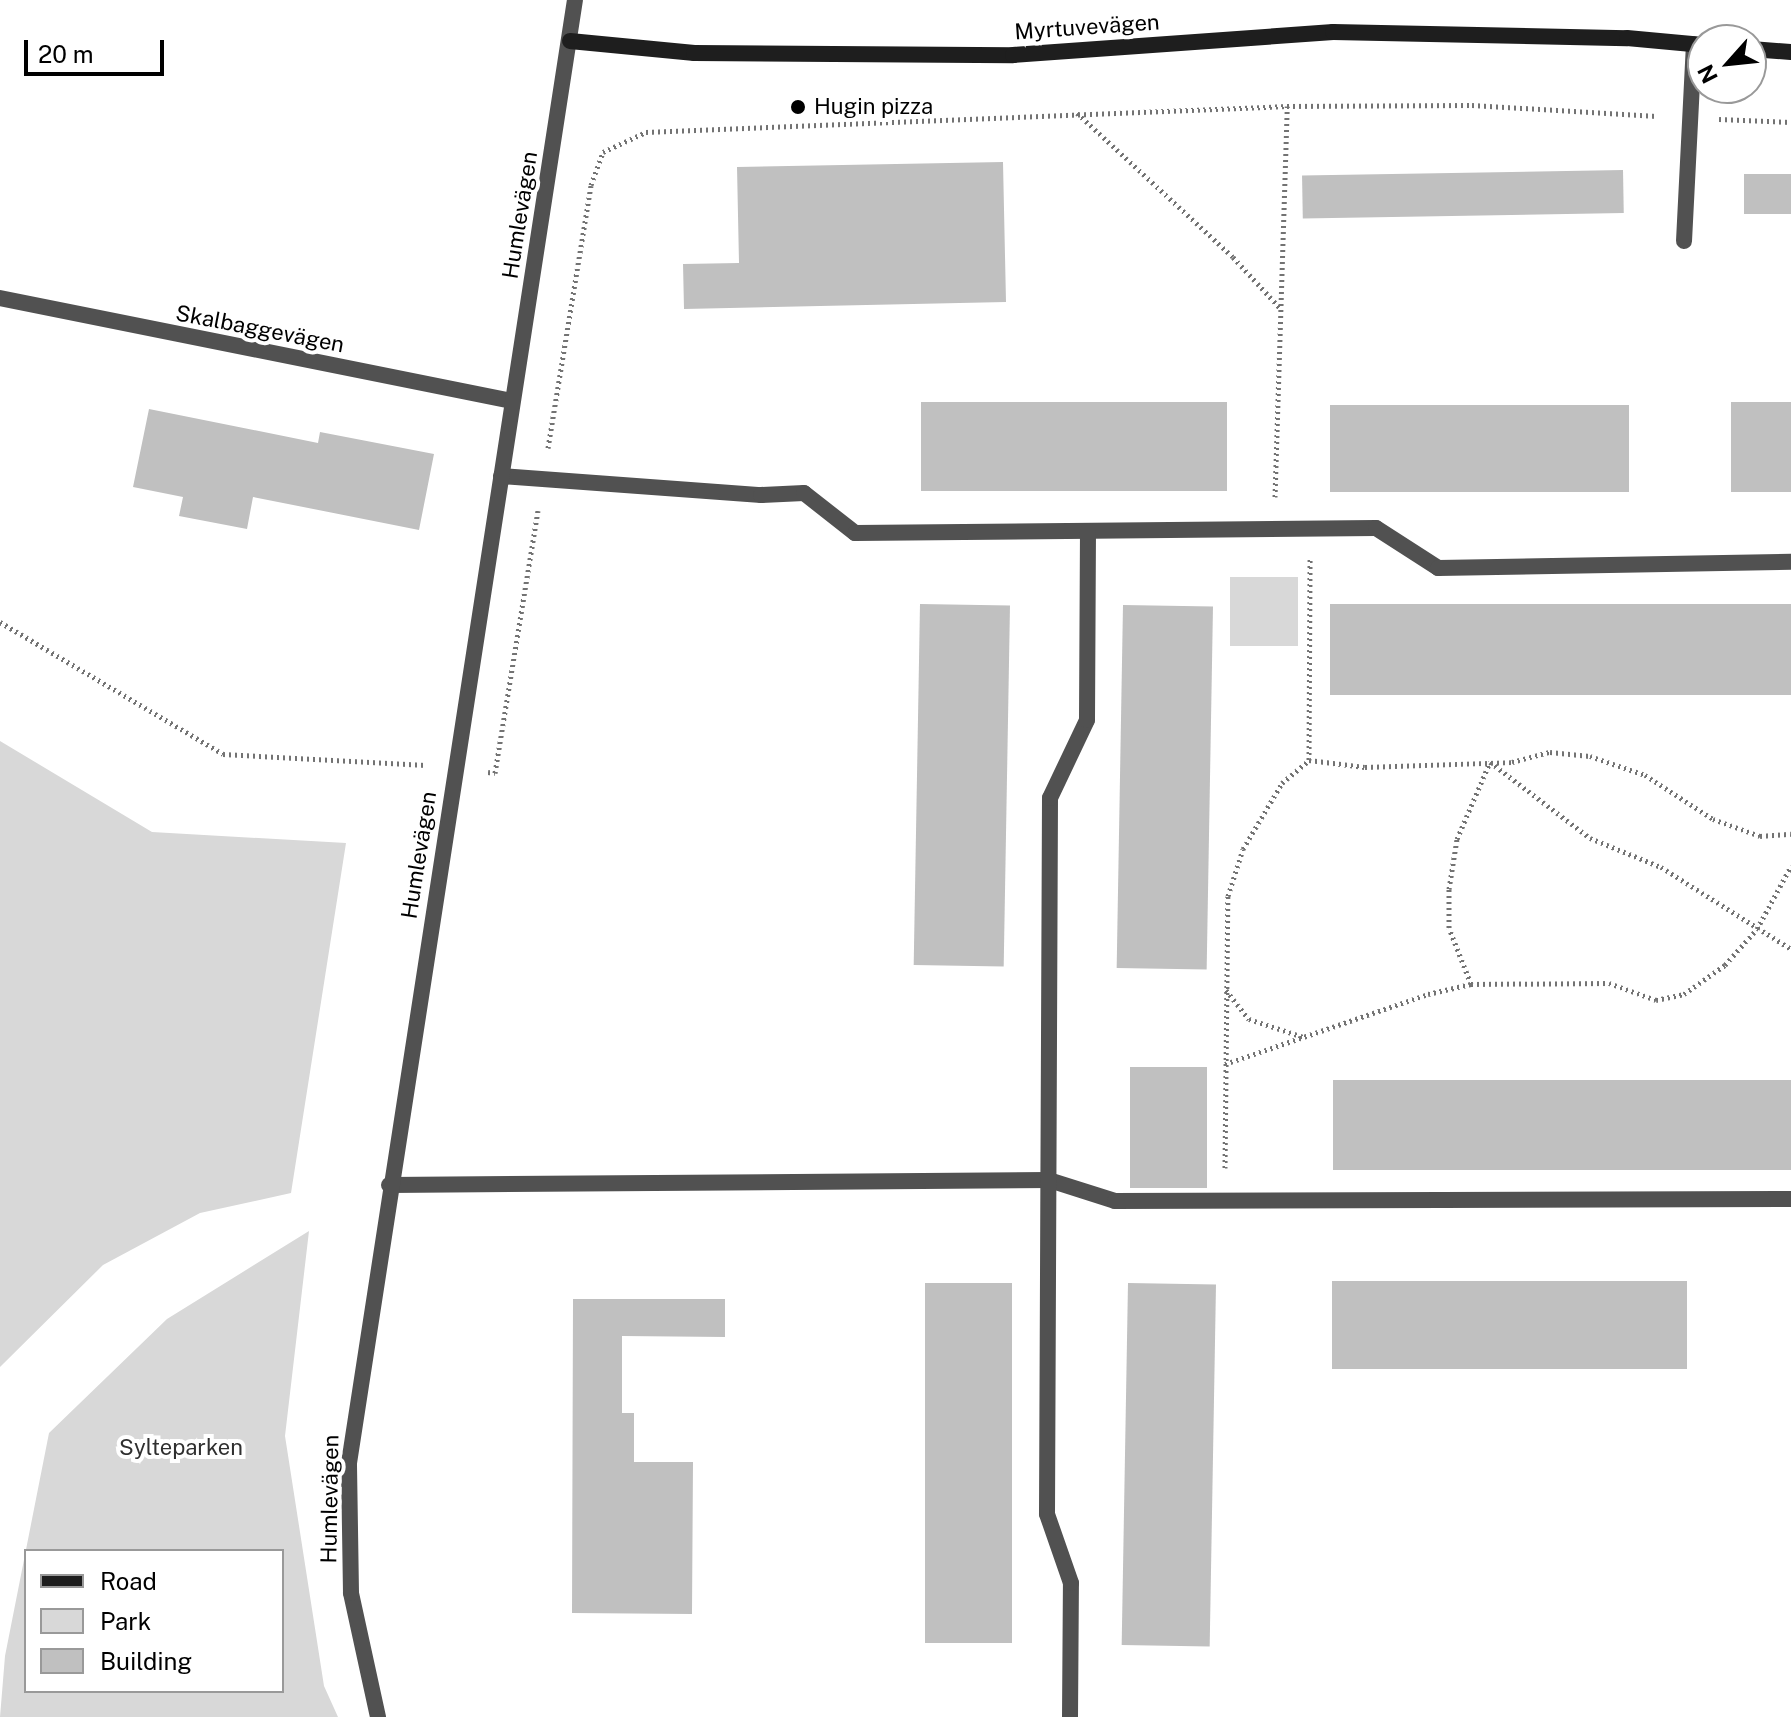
<!DOCTYPE html>
<meta charset="utf-8">
<style>
body{margin:0}
#map{position:relative;width:1791px;height:1717px;overflow:hidden;background:#fff;font-family:"Public Sans",sans-serif}
div>[style]{position:absolute}
.green>*{inset:0;background:#d8d8d8;transform-origin:0 0}
.building>*{inset:0;background:#c0c0c0;transform-origin:0 0}
.path>*{height:5px;margin-top:-2.5px;transform-origin:0;background:repeating-linear-gradient(90deg,#737373 0 2px,transparent 0 6px)}
.lane>*{height:16px;margin:-8px;padding:0 8px;transform-origin:8px;border-radius:8px;background:#515151}
.street>*{height:16px;margin:-8px;padding:0 8px;transform-origin:8px;border-radius:8px;background:#515151}
.secondary>*{height:16px;margin:-8px;padding:0 8px;transform-origin:8px;border-radius:8px;background:#1e1e1e}
.dots>*{width:22px;height:22px;translate:-50% -50%;box-sizing:border-box;border:4px solid #fff;border-radius:50%}
span{translate:-50% -50%;white-space:nowrap;text-align:center;line-height:1.15;-webkit-text-stroke:8px #fff;paint-order:stroke}
.street-label{font-size:22px;color:#000}
.poi-label{font-size:22px;color:#000}
.left{translate:0 -50%;text-align:left}
.park-label{font-size:22px;color:#2f2f2f}
.legend{position:absolute;left:24px;top:1549px;width:260px;height:144px;box-sizing:border-box;background:#fff;border:2px solid #999;margin:0;padding:10px 14px;list-style:none;font-size:24px;color:#000}
.legend li{display:flex;align-items:center;gap:16px;height:40px}
.legend b{width:40px;border:2px solid #999}
.north{position:absolute;left:1687px;top:24px;width:80px;height:80px;box-sizing:border-box;background:#fff;border:2px solid #999;border-radius:50%;rotate:243deg;font-size:22px;font-weight:700;line-height:32px;text-align:center;color:#000}
.north::after{content:'';display:block;margin:auto;width:28px;height:36px;background:#000;clip-path:polygon(50% 0,100% 100%,50% 72%,0 100%)}
.scale{position:absolute;left:24px;top:40px;width:140px;height:36px;box-sizing:border-box;border:4px solid #000;border-top:0;padding-left:10px;font-size:24px;line-height:28px;white-space:nowrap;color:#000;-webkit-text-stroke:6px #fff;paint-order:stroke}
</style>
<div id="map">
<div class="green">
<div style="left:1298px;top:577px;width:69px;height:68px;rotate:90deg"></div>
<div style="clip-path:polygon(0 741px,152px 832px,346px 843px,291px 1193px,200px 1213px,103px 1265px,0 1367px)"></div>
<div style="clip-path:polygon(evenodd,309px 1231px,285px 1436px,324px 1686px,338px 1717px,0 1717px,5px 1656px,49px 1433px,167px 1319px,309px 1231px,282px 1551px,282px 1691px,26px 1691px,26px 1551px,282px 1551px)"></div>
</div>
<div class="building">
<div style="clip-path:polygon(1003px 162px,1006px 302px,684px 309px,683px 264px,739px 263px,737px 167px)"></div>
<div style="left:1623px;top:170px;width:43px;height:321px;rotate:89deg"></div>
<div style="left:1744px;top:174px;width:47px;height:40px"></div>
<div style="left:921px;top:402px;width:306px;height:89px"></div>
<div style="left:1731px;top:402px;width:60px;height:90px"></div>
<div style="left:1330px;top:405px;width:299px;height:87px"></div>
<div style="clip-path:polygon(149px 409px,318px 443px,320px 432px,434px 454px,419px 530px,253px 497px,247px 529px,179px 516px,183px 497px,133px 487px)"></div>
<div style="left:920px;top:604px;width:90px;height:361px;rotate:1deg"></div>
<div style="left:1330px;top:604px;width:461px;height:91px"></div>
<div style="left:1123px;top:605px;width:90px;height:363px;rotate:1deg"></div>
<div style="left:1130px;top:1067px;width:77px;height:121px"></div>
<div style="left:1791px;top:1080px;width:90px;height:458px;rotate:90deg"></div>
<div style="left:1332px;top:1281px;width:355px;height:88px"></div>
<div style="left:925px;top:1283px;width:87px;height:360px"></div>
<div style="left:1128px;top:1283px;width:88px;height:362px;rotate:1deg"></div>
<div style="clip-path:polygon(573px 1299px,725px 1299px,725px 1337px,622px 1336px,622px 1413px,634px 1413px,634px 1462px,693px 1462px,692px 1614px,572px 1613px)"></div>
</div>
<div class="path">
<div style="left:1077px;top:113px;width:212px;rotate:42.7deg"></div>
<div style="left:1233px;top:257px;width:69px;rotate:47.3deg"></div>
<div style="left:1719px;top:119px;width:72px;rotate:2.4deg"></div>
<div style="left:548px;top:448px;width:266px;rotate:-80.7deg"></div>
<div style="left:591px;top:185px;width:35px;rotate:-70deg"></div>
<div style="left:603px;top:152px;width:47px;rotate:-24.9deg"></div>
<div style="left:646px;top:132px;width:642px;rotate:-2.32deg"></div>
<div style="left:1287px;top:106px;width:185px;rotate:-0.3deg"></div>
<div style="left:1472px;top:105px;width:185px;rotate:3.4deg"></div>
<div style="left:1275px;top:497px;width:391px;rotate:-88.2deg"></div>
<div style="left:0;top:622px;width:259px;rotate:30.6deg"></div>
<div style="left:223px;top:754px;width:203px;rotate:3.1deg"></div>
<div style="left:1309px;top:760px;width:202px;rotate:-89.7deg"></div>
<div style="left:488px;top:772px;width:7px;rotate:8deg"></div>
<div style="left:495px;top:773px;width:266px;rotate:-80.7deg"></div>
<div style="left:1471px;top:984px;width:60px;rotate:-111.4deg"></div>
<div style="left:1449px;top:928px;width:39px;rotate:-90deg"></div>
<div style="left:1449px;top:889px;width:51px;rotate:-80.9deg"></div>
<div style="left:1457px;top:839px;width:84px;rotate:-66.8deg"></div>
<div style="left:1490px;top:762px;width:126px;rotate:37.2deg"></div>
<div style="left:1590px;top:838px;width:77px;rotate:22.2deg"></div>
<div style="left:1661px;top:867px;width:154px;rotate:32.2deg"></div>
<div style="left:1226px;top:990px;width:37px;rotate:52deg"></div>
<div style="left:1249px;top:1019px;width:57px;rotate:18.4deg"></div>
<div style="left:1225px;top:1064px;width:215px;rotate:-19deg"></div>
<div style="left:1428px;top:994px;width:44px;rotate:-13.1deg"></div>
<div style="left:1471px;top:984px;width:138px;rotate:-0.4deg"></div>
<div style="left:1609px;top:983px;width:50px;rotate:19.9deg"></div>
<div style="left:1656px;top:1000px;width:29px;rotate:-12deg"></div>
<div style="left:1684px;top:994px;width:50px;rotate:-35.3deg"></div>
<div style="left:1725px;top:965px;width:48px;rotate:-48.4deg"></div>
<div style="left:1757px;top:929px;width:72px;rotate:-61.6deg"></div>
<div style="left:1225px;top:1168px;width:272px;rotate:-89.4deg"></div>
<div style="left:1228px;top:896px;width:49px;rotate:-72.3deg"></div>
<div style="left:1243px;top:849px;width:77px;rotate:-59.4deg"></div>
<div style="left:1282px;top:783px;width:35px;rotate:-40deg"></div>
<div style="left:1309px;top:760px;width:56px;rotate:7.1deg"></div>
<div style="left:1365px;top:767px;width:147px;rotate:-1.9deg"></div>
<div style="left:1512px;top:762px;width:39px;rotate:-15deg"></div>
<div style="left:1550px;top:752px;width:40px;rotate:5.7deg"></div>
<div style="left:1590px;top:756px;width:58px;rotate:19.1deg"></div>
<div style="left:1645px;top:775px;width:81px;rotate:32.9deg"></div>
<div style="left:1713px;top:819px;width:50px;rotate:19.9deg"></div>
<div style="left:1760px;top:836px;width:31px;rotate:-4deg"></div>
</div>
<div class="lane">
<div style="left:1684px;top:241px;width:197px;rotate:-87.1deg"></div>
</div>
<div class="street">
<div style="left:0;top:298px;width:522px;rotate:11.37deg"></div>
<div style="left:501px;top:476px;width:261px;rotate:4.2deg"></div>
<div style="left:761px;top:495px;width:43px;rotate:-2.7deg"></div>
<div style="left:804px;top:493px;width:65px;rotate:38.1deg"></div>
<div style="left:855px;top:533px;width:521px;rotate:-0.55deg"></div>
<div style="left:1376px;top:528px;width:74px;rotate:32.8deg"></div>
<div style="left:1438px;top:568px;width:353px;rotate:-1deg"></div>
<div style="left:389px;top:1185px;width:660px;rotate:-0.43deg"></div>
<div style="left:1049px;top:1180px;width:69px;rotate:17.7deg"></div>
<div style="left:1115px;top:1201px;width:676px;rotate:-0.17deg"></div>
<div style="left:378px;top:1717px;width:127px;rotate:-102.3deg"></div>
<div style="left:351px;top:1593px;width:130px;rotate:-90.9deg"></div>
<div style="left:349px;top:1463px;width:1480px;rotate:-81.22deg"></div>
<div style="left:1070px;top:1717px;width:134px;rotate:-89.6deg"></div>
<div style="left:1071px;top:1583px;width:73px;rotate:-109.2deg"></div>
<div style="left:1047px;top:1514px;width:716px;rotate:-89.76deg"></div>
<div style="left:1050px;top:798px;width:86px;rotate:-64.6deg"></div>
<div style="left:1087px;top:720px;width:189px;rotate:-89.7deg"></div>
</div>
<div class="secondary">
<div style="left:570px;top:41px;width:125px;rotate:5.5deg"></div>
<div style="left:694px;top:53px;width:319px;rotate:0.4deg"></div>
<div style="left:1013px;top:55px;width:321px;rotate:-4.1deg"></div>
<div style="left:1333px;top:32px;width:294px;rotate:1.2deg"></div>
<div style="left:1627px;top:38px;width:76px;rotate:5.3deg"></div>
<div style="left:1751px;top:49px;width:40px;rotate:4.3deg"></div>
</div>
<div class="dots">
<div style="left:798px;top:107px;background:#000"></div>
</div>
<div class="street-label">
<span style="left:1087px;top:27px;rotate:-4deg">Myrtuvevägen</span>
<span style="left:520px;top:215px;rotate:-81deg">Humlevägen</span>
<span style="left:260px;top:329px;rotate:11deg">Skalbaggevägen</span>
<span style="left:419px;top:855px;rotate:-81deg">Humlevägen</span>
<span style="left:330px;top:1499px;rotate:-89deg">Humlevägen</span>
</div>
<div class="poi-label">
<span class="left" style="left:814px;top:107px">Hugin pizza</span>
</div>
<div class="park-label">
<span style="left:181px;top:1448px">Sylteparken</span>
</div>
<ul class="legend">
<li><b style="height:10px;background:#1e1e1e"></b>Road</li>
<li><b style="height:22px;background:#d8d8d8"></b>Park</li>
<li><b style="height:22px;background:#c0c0c0"></b>Building</li>
</ul>
<div class="north">N</div>
<div class="scale">20 m</div>
</div>
